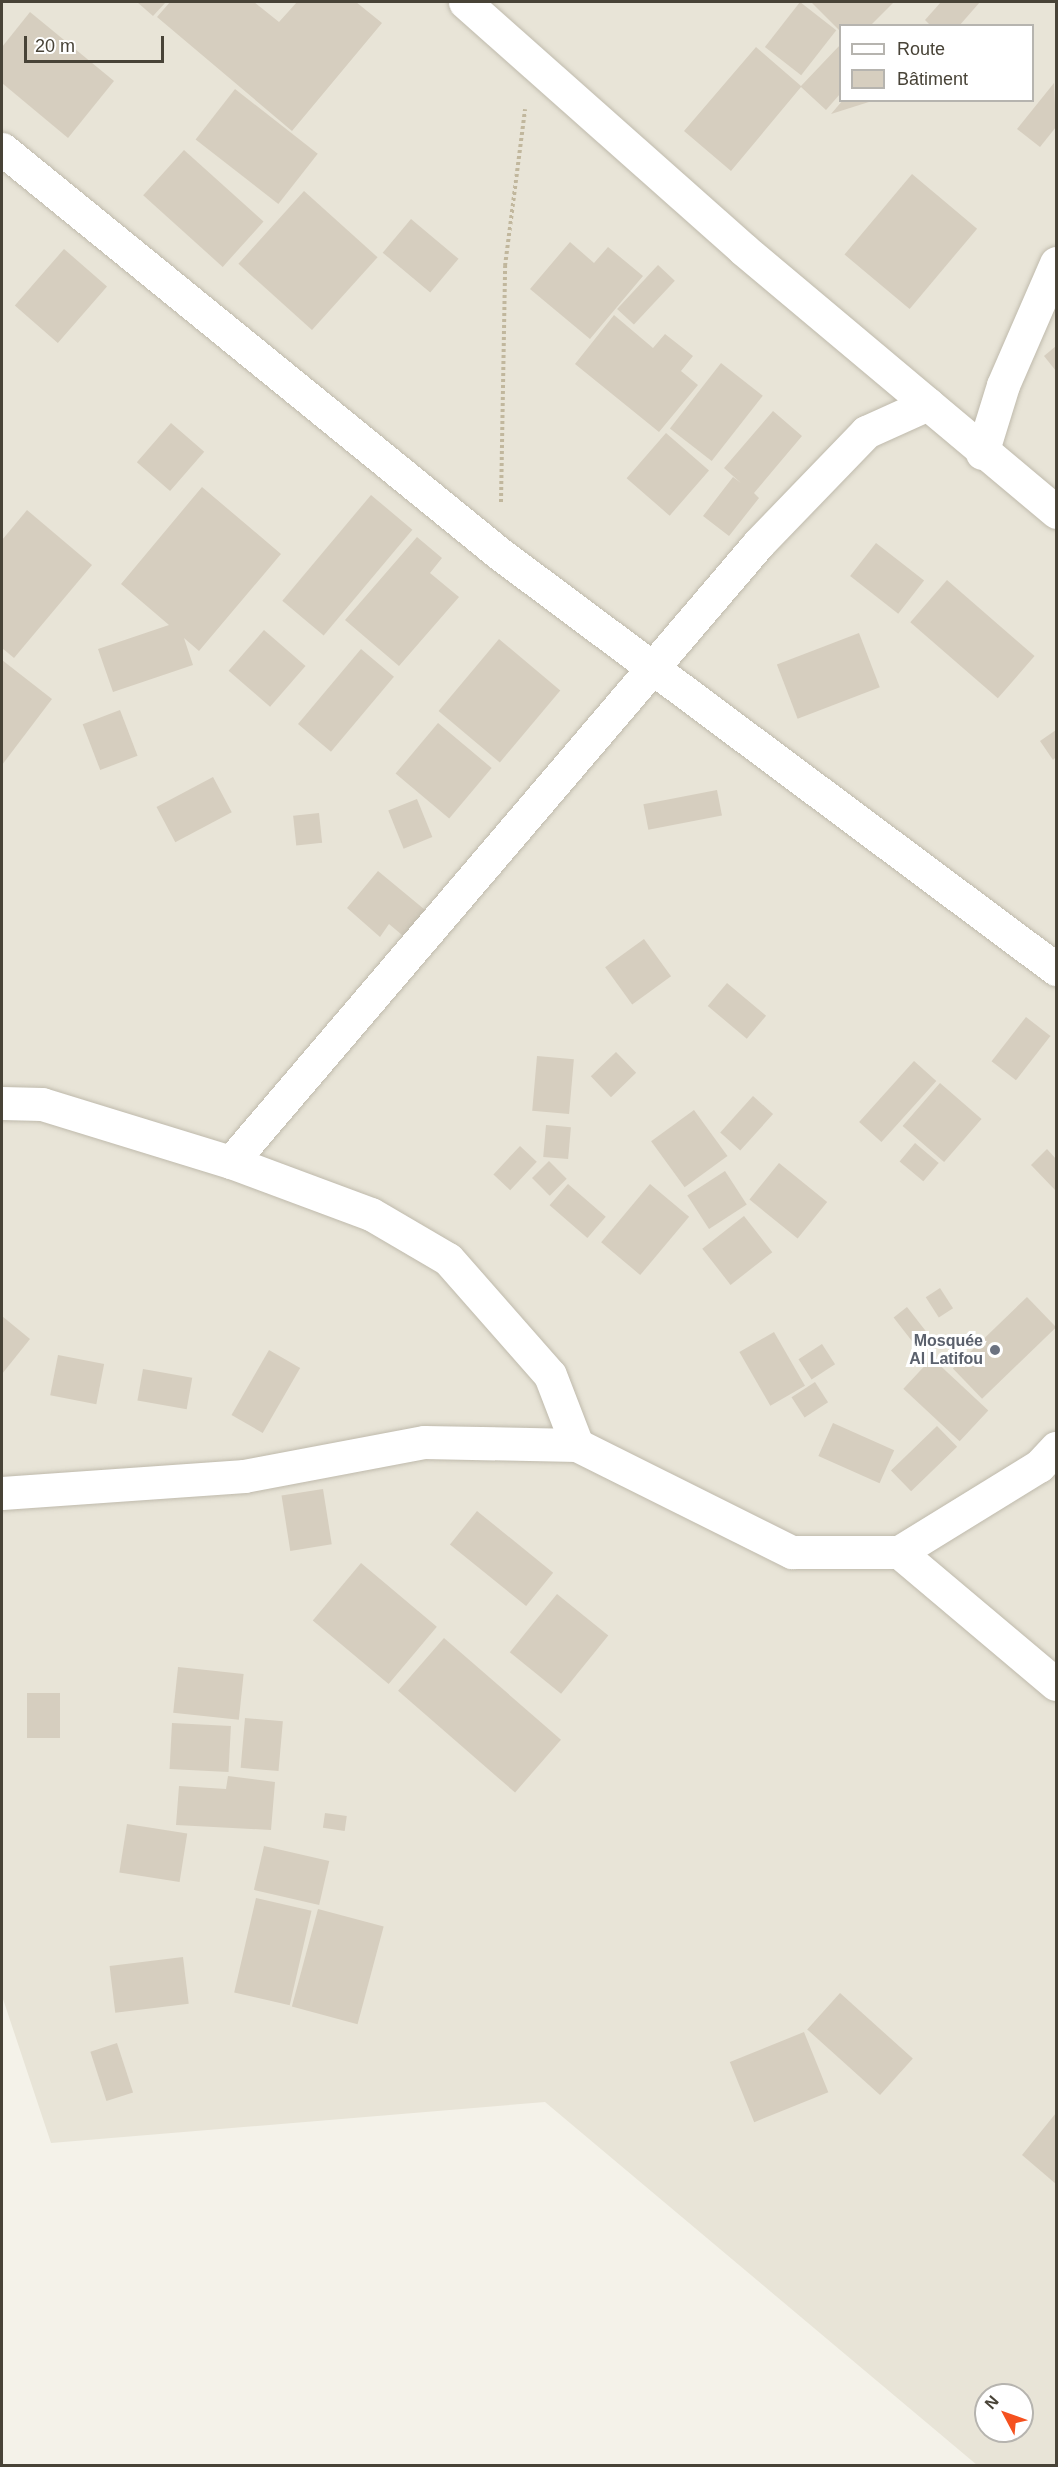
<!DOCTYPE html>
<meta charset="utf-8">
<style>
body{margin:0}
#map{position:relative;width:1058px;height:2467px;overflow:hidden;background:#f4f2e9;font-family:Arial,sans-serif}
div>[style]{position:absolute}
.residential>*{inset:0;background:#e8e4d7}
.building>*{inset:0;background:#d6cebf;transform-origin:0 0}
.path>*{height:4px;margin-top:-2px;transform-origin:0;background:repeating-linear-gradient(90deg,#c1b79d 0 3px,transparent 0 6px)}
.roads{filter:drop-shadow(0 0 2px #bfbaac) drop-shadow(0 0 2px #bfbaac)}
.minor>*{height:33px;margin:-16.5px;padding:0 16.5px;transform-origin:16.5px;border-radius:16.5px;background:#fff}
.dots>*{width:16px;height:16px;translate:-50% -50%;box-sizing:border-box;border:3px solid #fff;border-radius:50%}
span{translate:-50% -50%;white-space:nowrap;text-align:center;line-height:1.15;-webkit-text-stroke:6px #fff;paint-order:stroke}
.worship-label{font-size:16px;color:#5b616d;font-weight:700}
.right{translate:-100% -50%;text-align:right}
.frame{position:absolute;inset:0;border:3px solid #484337;pointer-events:none}
.legend{position:absolute;left:839px;top:24px;width:195px;height:78px;box-sizing:border-box;background:#fff;border:2px solid #b6b4af;margin:0;padding:8px 10px;list-style:none;font-size:18px;color:#484337}
.legend li{display:flex;align-items:center;gap:12px;height:30px}
.legend b{width:30px;border:2px solid #b6b4af}
.north{position:absolute;left:974px;top:2383px;width:60px;height:60px;box-sizing:border-box;background:#fff;border:2px solid #b6b4af;border-radius:50%;rotate:311deg;font-size:16px;font-weight:700;line-height:24px;text-align:center;color:#484337}
.north::after{content:'';display:block;margin:auto;width:21px;height:27px;background:#f5511f;clip-path:polygon(50% 0,100% 100%,50% 72%,0 100%)}
.scale{position:absolute;left:24px;top:36px;width:140px;height:27px;box-sizing:border-box;border:3px solid #484337;border-top:0;padding-left:8px;font-size:18px;line-height:21px;white-space:nowrap;color:#484337;-webkit-text-stroke:4px #fff;paint-order:stroke}
</style>
<div id="map">
<div class="residential">
<div style="clip-path:polygon(evenodd,2px 2px,1056px 2px,1056px 2465px,977px 2465px,545px 2102px,51px 2143px,2px 1996px,2px 2px,840px 26px,1032px 26px,1032px 100px,840px 100px,840px 26px,2px 2px,986px 2395px,1022px 2395px,1022px 2431px,986px 2431px,986px 2395px)"></div>
</div>
<div class="building">
<div style="clip-path:polygon(137px 2px,166px 2px,153px 16px)"></div>
<div style="clip-path:polygon(170px 2px,254px 2px,279px 22px,297px 2px,356px 2px,382px 23px,292px 131px,157px 17px)"></div>
<div style="left:800px;top:2px;width:46px;height:57px;rotate:38deg"></div>
<div style="clip-path:polygon(811px 2px,894px 2px,870px 26px,840px 26px,840px 31px)"></div>
<div style="clip-path:polygon(941px 2px,980px 2px,959px 26px,931px 26px,925px 20px)"></div>
<div style="clip-path:polygon(30px 12px,114px 81px,68px 138px,2px 83px,2px 47px)"></div>
<div style="clip-path:polygon(840px 45px,840px 94px,826px 110px,801px 87px,731px 171px,684px 131px,756px 47px,801px 86px)"></div>
<div style="clip-path:polygon(1054px 83px,1056px 127px,1040px 147px,1017px 129px)"></div>
<div style="left:235px;top:89px;width:105px;height:64px;rotate:38deg"></div>
<div style="clip-path:polygon(843px 100px,871px 100px,872px 101px,831px 114px)"></div>
<div style="left:184px;top:150px;width:107px;height:61px;rotate:42deg"></div>
<div style="left:912px;top:174px;width:85px;height:105px;rotate:40deg"></div>
<div style="left:304px;top:191px;width:99px;height:98px;rotate:42deg"></div>
<div style="left:411px;top:219px;width:62px;height:44px;rotate:40deg"></div>
<div style="clip-path:polygon(570px 242px,594px 263px,608px 247px,643px 276px,590px 339px,530px 289px)"></div>
<div style="left:64px;top:249px;width:57px;height:75px;rotate:41deg"></div>
<div style="left:658px;top:265px;width:23px;height:60px;rotate:43deg"></div>
<div style="clip-path:polygon(614px 315px,653px 348px,665px 334px,693px 356px,681px 371px,698px 385px,659px 432px,575px 364px)"></div>
<div style="clip-path:polygon(1056px 346px,1056px 371px,1044px 356px)"></div>
<div style="left:721px;top:363px;width:53px;height:83px;rotate:38deg"></div>
<div style="clip-path:polygon(773px 411px,802px 436px,754px 493px,759px 498px,729px 536px,703px 516px,733px 477px,741px 483px,724px 468px)"></div>
<div style="left:171px;top:423px;width:44px;height:52px;rotate:41deg"></div>
<div style="left:666px;top:433px;width:57px;height:60px;rotate:41deg"></div>
<div style="clip-path:polygon(202px 487px,281px 554px,199px 651px,184px 638px,193px 665px,113px 692px,98px 649px,169px 625px,121px 584px)"></div>
<div style="left:371px;top:495px;width:54px;height:138px;rotate:40deg"></div>
<div style="clip-path:polygon(27px 510px,92px 565px,14px 658px,2px 648px,2px 540px)"></div>
<div style="clip-path:polygon(417px 537px,442px 558px,430px 573px,459px 597px,399px 666px,345px 620px)"></div>
<div style="left:876px;top:543px;width:61px;height:42px;rotate:38deg"></div>
<div style="left:947px;top:580px;width:116px;height:56px;rotate:41deg"></div>
<div style="left:264px;top:630px;width:55px;height:54px;rotate:41deg"></div>
<div style="left:859px;top:633px;width:58px;height:88px;rotate:69deg"></div>
<div style="left:499px;top:639px;width:80px;height:94px;rotate:40deg"></div>
<div style="left:361px;top:649px;width:43px;height:98px;rotate:40deg"></div>
<div style="clip-path:polygon(2px 660px,52px 699px,2px 765px)"></div>
<div style="left:120px;top:710px;width:49px;height:40px;rotate:69deg"></div>
<div style="left:438px;top:723px;width:70px;height:66px;rotate:40deg"></div>
<div style="clip-path:polygon(1056px 730px,1056px 757px,1053px 760px,1040px 741px)"></div>
<div style="left:213px;top:777px;width:40px;height:64px;rotate:62deg"></div>
<div style="left:717px;top:790px;width:26px;height:75px;rotate:79deg"></div>
<div style="left:417px;top:799px;width:41px;height:31px;rotate:68deg"></div>
<div style="left:319px;top:813px;width:30px;height:26px;rotate:84deg"></div>
<div style="clip-path:polygon(378px 871px,430px 914px,408px 940px,389px 924px,380px 937px,347px 908px)"></div>
<div style="left:644px;top:939px;width:46px;height:48px;rotate:54deg"></div>
<div style="left:727px;top:983px;width:51px;height:30px;rotate:40deg"></div>
<div style="left:1026px;top:1017px;width:31px;height:56px;rotate:38deg"></div>
<div style="left:616px;top:1052px;width:29px;height:35px;rotate:46deg"></div>
<div style="left:537px;top:1056px;width:37px;height:55px;rotate:5deg"></div>
<div style="left:914px;top:1061px;width:30px;height:82px;rotate:42deg"></div>
<div style="left:940px;top:1083px;width:55px;height:57px;rotate:41deg"></div>
<div style="left:753px;top:1096px;width:27px;height:49px;rotate:42deg"></div>
<div style="left:694px;top:1110px;width:57px;height:53px;rotate:54deg"></div>
<div style="left:546px;top:1125px;width:25px;height:32px;rotate:5deg"></div>
<div style="left:915px;top:1143px;width:31px;height:24px;rotate:40deg"></div>
<div style="left:520px;top:1146px;width:23px;height:39px;rotate:43deg"></div>
<div style="clip-path:polygon(1047px 1149px,1056px 1159px,1056px 1191px,1031px 1165px)"></div>
<div style="left:549px;top:1161px;width:25px;height:24px;rotate:45deg"></div>
<div style="left:779px;top:1163px;width:62px;height:47px;rotate:39deg"></div>
<div style="left:725px;top:1171px;width:40px;height:45px;rotate:57deg"></div>
<div style="left:568px;top:1184px;width:50px;height:28px;rotate:41deg"></div>
<div style="left:650px;top:1184px;width:51px;height:76px;rotate:40deg"></div>
<div style="left:744px;top:1216px;width:46px;height:53px;rotate:52deg"></div>
<div style="left:940px;top:1288px;width:24px;height:17px;rotate:57deg"></div>
<div style="left:1027px;top:1297px;width:42px;height:103px;rotate:46deg"></div>
<div style="left:907px;top:1307px;width:31px;height:17px;rotate:52deg"></div>
<div style="clip-path:polygon(2px 1316px,30px 1339px,2px 1374px)"></div>
<div style="left:774px;top:1332px;width:62px;height:40px;rotate:60deg"></div>
<div style="left:822px;top:1344px;width:24px;height:28px;rotate:57deg"></div>
<div style="left:269px;top:1350px;width:36px;height:75px;rotate:30deg"></div>
<div style="left:58px;top:1355px;width:47px;height:41px;rotate:11deg"></div>
<div style="left:932px;top:1358px;width:77px;height:42px;rotate:43deg"></div>
<div style="left:143px;top:1369px;width:50px;height:32px;rotate:10deg"></div>
<div style="left:815px;top:1382px;width:24px;height:28px;rotate:57deg"></div>
<div style="left:833px;top:1423px;width:67px;height:36px;rotate:24deg"></div>
<div style="left:937px;top:1426px;width:29px;height:64px;rotate:46deg"></div>
<div style="left:323px;top:1489px;width:56px;height:42px;rotate:81deg"></div>
<div style="left:477px;top:1511px;width:98px;height:43px;rotate:39deg"></div>
<div style="left:361px;top:1563px;width:99px;height:75px;rotate:40deg"></div>
<div style="left:557px;top:1594px;width:66px;height:75px;rotate:39deg"></div>
<div style="left:444px;top:1638px;width:155px;height:70px;rotate:41deg"></div>
<div style="left:178px;top:1667px;width:66px;height:46px;rotate:6deg"></div>
<div style="left:27px;top:1693px;width:33px;height:45px"></div>
<div style="left:245px;top:1718px;width:38px;height:50px;rotate:5deg"></div>
<div style="left:172px;top:1723px;width:59px;height:46px;rotate:3deg"></div>
<div style="clip-path:polygon(228px 1776px,275px 1782px,271px 1830px,176px 1825px,179px 1786px,226px 1789px)"></div>
<div style="left:325px;top:1813px;width:22px;height:15px;rotate:8deg"></div>
<div style="left:127px;top:1824px;width:61px;height:49px;rotate:9deg"></div>
<div style="left:264px;top:1846px;width:67px;height:45px;rotate:13deg"></div>
<div style="left:256px;top:1898px;width:57px;height:97px;rotate:13deg"></div>
<div style="left:318px;top:1909px;width:68px;height:101px;rotate:15deg"></div>
<div style="left:183px;top:1957px;width:47px;height:74px;rotate:83deg"></div>
<div style="left:840px;top:1993px;width:98px;height:49px;rotate:42deg"></div>
<div style="left:804px;top:2032px;width:65px;height:80px;rotate:68deg"></div>
<div style="left:117px;top:2043px;width:52px;height:28px;rotate:72deg"></div>
<div style="clip-path:polygon(1056px 2113px,1056px 2184px,1022px 2155px)"></div>
</div>
<div class="path">
<div style="left:501px;top:502px;width:236px;rotate:-89deg"></div>
<div style="left:505px;top:266px;width:158px;rotate:-82.7deg"></div>
</div>
<div class="roads">
<div class="minor">
<div style="left:465px;top:2px;width:372px;rotate:41.6deg"></div>
<div style="left:743px;top:249px;width:409px;rotate:40deg"></div>
<div style="left:2px;top:149px;width:642px;rotate:39.12deg"></div>
<div style="left:500px;top:554px;width:694px;rotate:36.74deg"></div>
<div style="left:982px;top:453px;width:71px;rotate:-72.8deg"></div>
<div style="left:1003px;top:385px;width:133px;rotate:-66.5deg"></div>
<div style="left:2px;top:1103px;width:40px;rotate:1.4deg"></div>
<div style="left:42px;top:1104px;width:198px;rotate:17.1deg"></div>
<div style="left:231px;top:1162px;width:149px;rotate:20.4deg"></div>
<div style="left:371px;top:1214px;width:89px;rotate:30.3deg"></div>
<div style="left:448px;top:1259px;width:154px;rotate:48.7deg"></div>
<div style="left:550px;top:1375px;width:75px;rotate:68.9deg"></div>
<div style="left:577px;top:1445px;width:240px;rotate:26.5deg"></div>
<div style="left:792px;top:1552px;width:107px"></div>
<div style="left:899px;top:1552px;width:164px;rotate:-31.6deg"></div>
<div style="left:1039px;top:1466px;width:25px;rotate:-47deg"></div>
<div style="left:231px;top:1162px;width:812px;rotate:-49.54deg"></div>
<div style="left:758px;top:544px;width:156px;rotate:-46deg"></div>
<div style="left:866px;top:432px;width:68px;rotate:-24.3deg"></div>
<div style="left:2px;top:1493px;width:243px;rotate:-4deg"></div>
<div style="left:244px;top:1476px;width:183px;rotate:-10.7deg"></div>
<div style="left:424px;top:1442px;width:153px;rotate:1.1deg"></div>
<div style="left:899px;top:1552px;width:205px;rotate:40.1deg"></div>
</div>
</div>
<div class="dots">
<div style="left:995px;top:1350px;background:#6b7280"></div>
</div>
<div class="worship-label">
<span class="right" style="left:983px;top:1350px">Mosquée<br>Al Latifou</span>
</div>
<div class="frame"></div>
<ul class="legend">
<li><b style="height:8px;background:#fff"></b>Route</li>
<li><b style="height:16px;background:#d6cebf"></b>Bâtiment</li>
</ul>
<div class="north">N</div>
<div class="scale">20 m</div>
</div>
